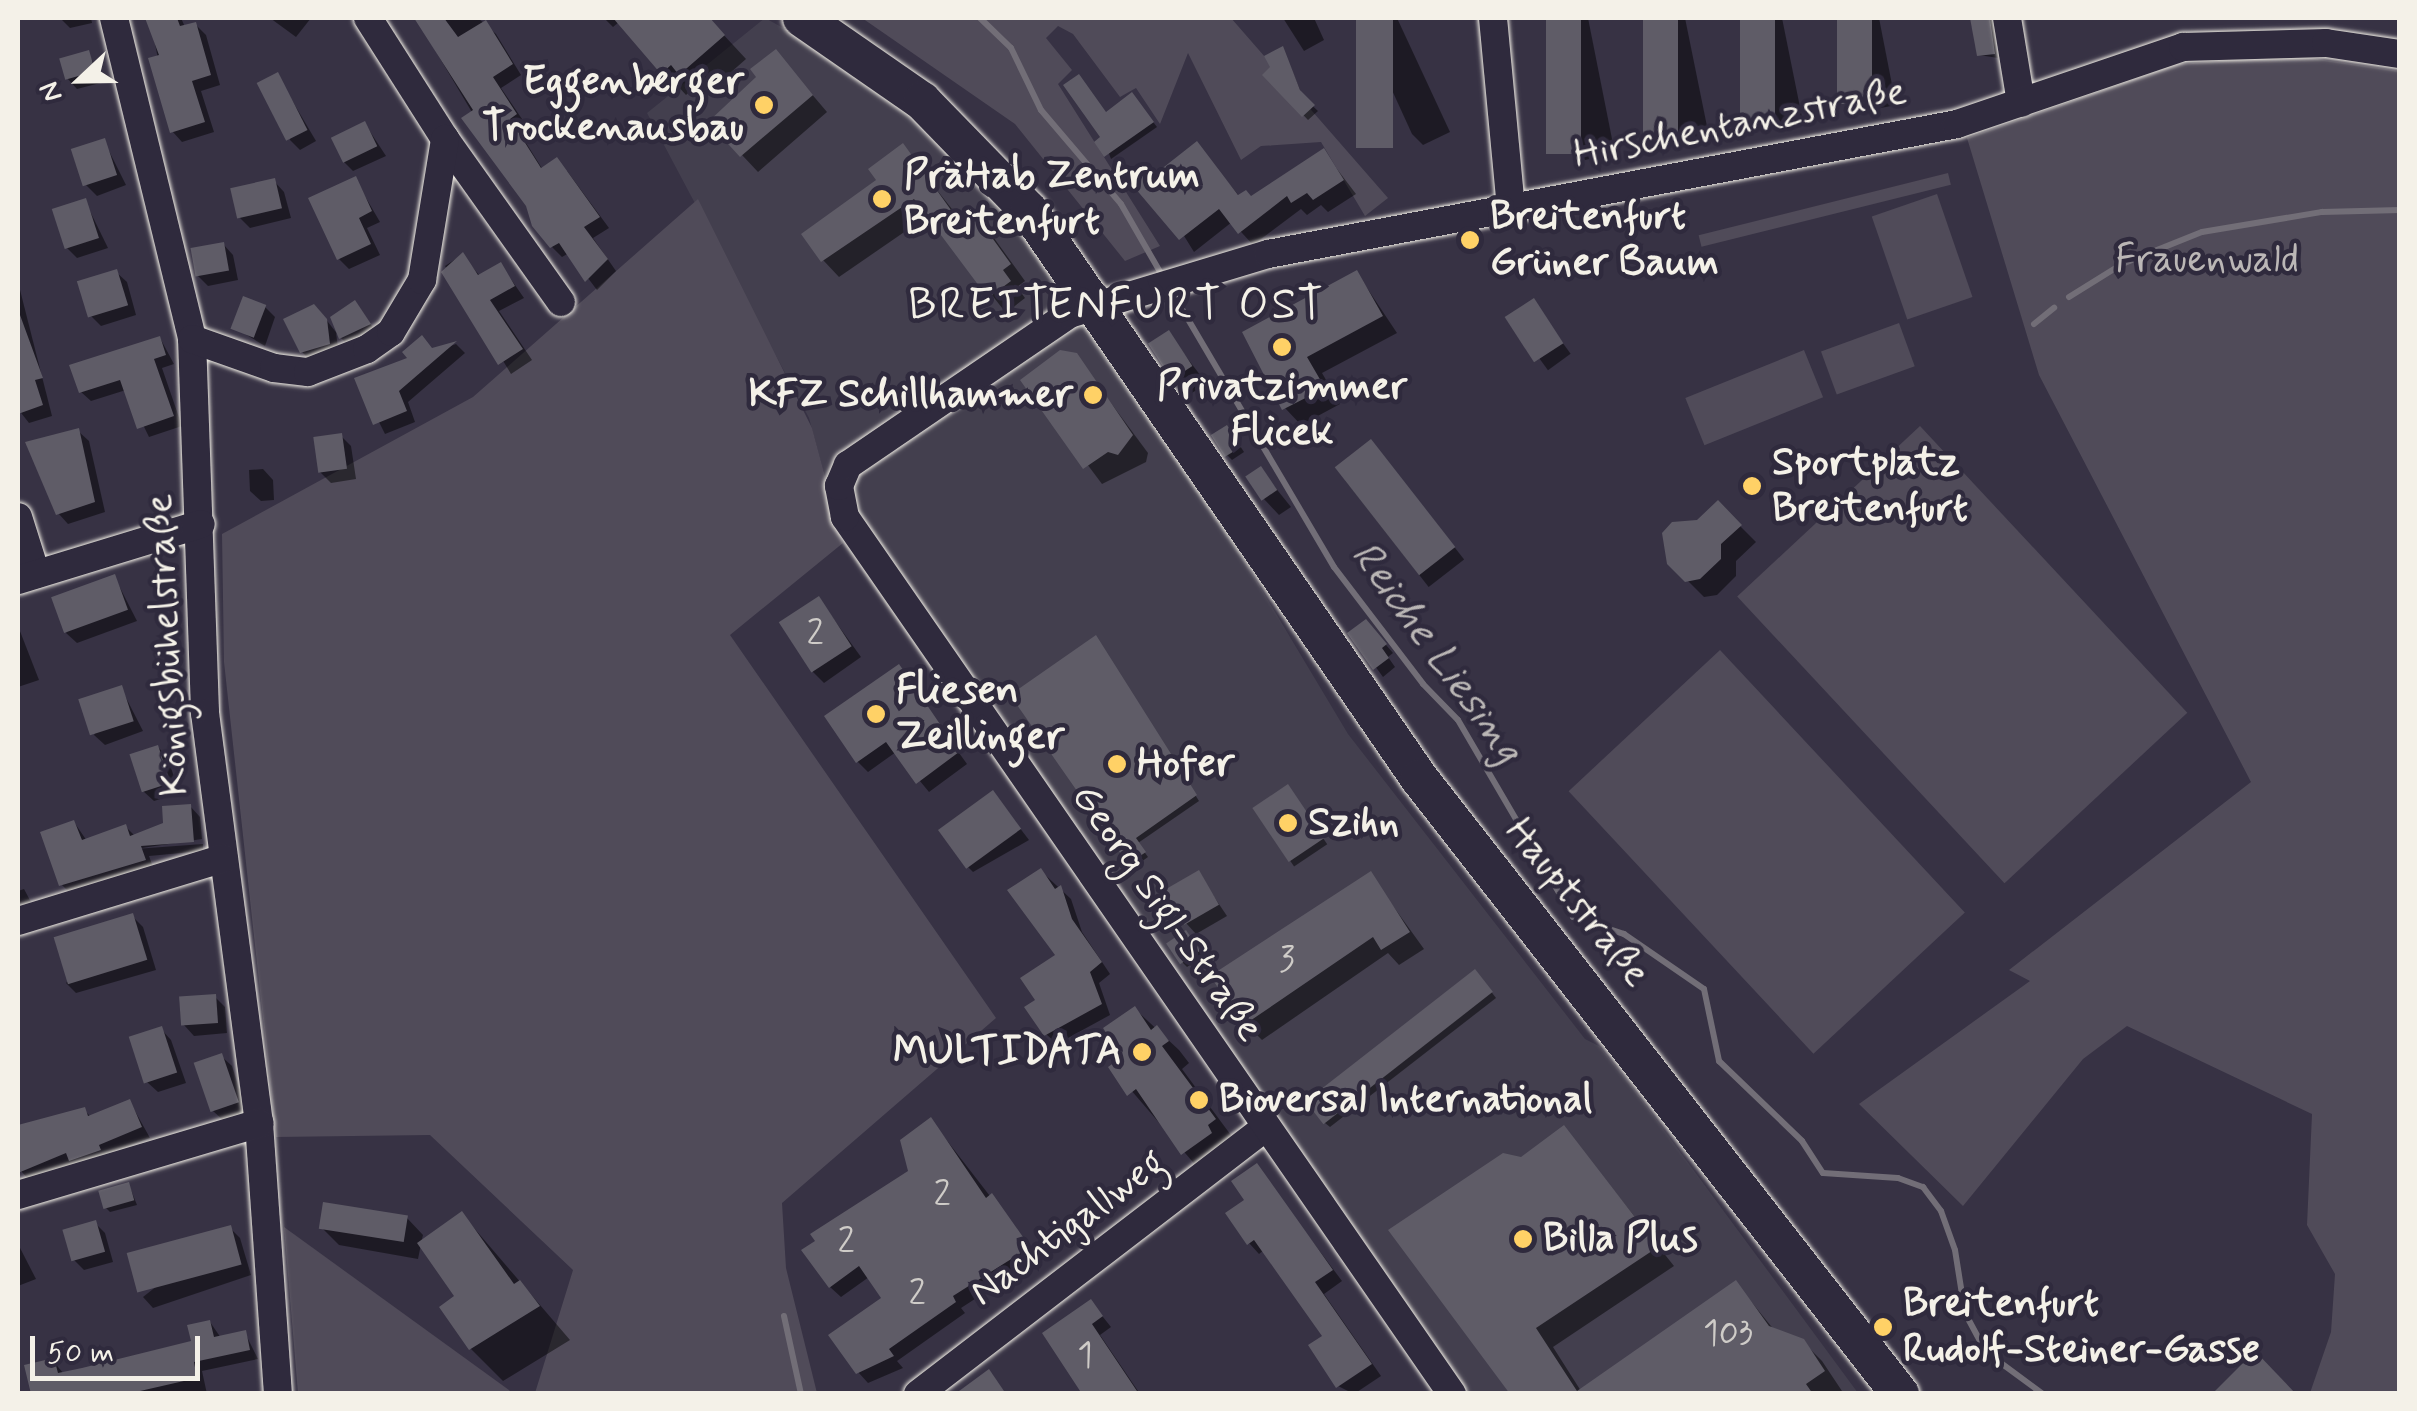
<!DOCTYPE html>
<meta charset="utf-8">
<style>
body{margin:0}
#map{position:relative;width:2417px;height:1411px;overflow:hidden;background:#373244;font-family:Mynerve,sans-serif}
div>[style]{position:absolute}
.built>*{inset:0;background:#433f4e}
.green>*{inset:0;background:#504b59;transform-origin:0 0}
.shadow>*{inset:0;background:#0007;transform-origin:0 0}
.stream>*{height:6px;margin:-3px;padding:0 3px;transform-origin:3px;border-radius:3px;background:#726e77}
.building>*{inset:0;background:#5f5c67;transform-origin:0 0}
.roads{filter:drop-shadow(0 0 2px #f4f1e8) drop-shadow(0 0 2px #f4f1e8)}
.street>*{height:28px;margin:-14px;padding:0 14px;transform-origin:14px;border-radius:14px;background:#2f2a3d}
.secondary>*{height:38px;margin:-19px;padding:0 19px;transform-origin:19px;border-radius:19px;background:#2f2a3d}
.dots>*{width:28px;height:28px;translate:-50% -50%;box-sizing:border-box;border:5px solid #2f2a3d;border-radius:50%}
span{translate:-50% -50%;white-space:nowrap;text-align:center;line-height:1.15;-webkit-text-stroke:9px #2f2a3d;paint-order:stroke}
.number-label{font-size:35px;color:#cfccc8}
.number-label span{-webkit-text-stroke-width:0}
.poi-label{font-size:40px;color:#f4f1e8;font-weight:700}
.right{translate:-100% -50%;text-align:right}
.left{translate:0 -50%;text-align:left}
.street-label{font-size:40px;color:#f4f1e8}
.park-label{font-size:40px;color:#bbb7b6}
.water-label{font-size:42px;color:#bab6b5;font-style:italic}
.quarter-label{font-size:45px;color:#f4f1e8;letter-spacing:2.5px}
.frame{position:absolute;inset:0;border:20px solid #f4f1e8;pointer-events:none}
.north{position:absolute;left:30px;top:30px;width:100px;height:100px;-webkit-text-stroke:8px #2f2a3d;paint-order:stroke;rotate:248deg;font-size:28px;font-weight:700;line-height:40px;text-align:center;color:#f4f1e8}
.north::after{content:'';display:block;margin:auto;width:35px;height:45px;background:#f4f1e8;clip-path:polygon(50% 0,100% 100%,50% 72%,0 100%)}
.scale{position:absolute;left:30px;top:1336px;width:170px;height:45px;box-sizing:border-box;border:5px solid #f4f1e8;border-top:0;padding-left:12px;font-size:30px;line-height:35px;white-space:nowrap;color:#f4f1e8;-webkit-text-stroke:8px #2f2a3d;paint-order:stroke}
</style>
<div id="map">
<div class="built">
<div style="clip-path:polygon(765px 18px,847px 63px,938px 134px,986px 181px,1214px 510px,1348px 734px,1585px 1039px,1599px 1046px,1630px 1084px,1858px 1393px,1435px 1393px,843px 543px,809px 418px,647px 113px)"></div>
</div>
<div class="green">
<div style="clip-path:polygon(862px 18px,1231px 18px,1388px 198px,1365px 216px,1321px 142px,1261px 146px,1241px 160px,1188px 53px,1160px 124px,1136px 88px,1120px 97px,1073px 34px,1058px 26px,1046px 38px,1072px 70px,1058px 84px,1160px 246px,1125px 261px,1015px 124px)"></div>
<div style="clip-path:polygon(2297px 56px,2399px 71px,2399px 1393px,2310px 1393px,2331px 1332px,2335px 1274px,2307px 1225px,2312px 1114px,2127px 1026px,2083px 1059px,1963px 1206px,1859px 1104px,2030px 981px,2009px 970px,2251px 782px,2039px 375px,1967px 138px,2178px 64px)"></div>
<div style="left:1948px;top:173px;width:12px;height:257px;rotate:76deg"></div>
<div style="left:1937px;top:194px;width:109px;height:69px;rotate:71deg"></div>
<div style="clip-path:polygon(698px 199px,812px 428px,843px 543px,730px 635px,996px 1018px,782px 1203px,786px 1268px,817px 1393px,535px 1393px,573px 1270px,430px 1135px,276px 1137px,224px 662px,222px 534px,473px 397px)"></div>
<div style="left:1899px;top:323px;width:46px;height:83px;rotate:70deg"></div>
<div style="left:1804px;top:350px;width:51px;height:128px;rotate:68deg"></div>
<div style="left:1920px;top:426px;width:392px;height:250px;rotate:47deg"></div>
<div style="left:1720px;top:650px;width:359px;height:207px;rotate:47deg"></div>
<div style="clip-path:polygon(284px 1227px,513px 1393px,298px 1393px)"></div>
</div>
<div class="shadow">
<div style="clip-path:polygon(60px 18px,91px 18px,92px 23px,70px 28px)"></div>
<div style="clip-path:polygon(150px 18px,181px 18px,185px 27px,196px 25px,206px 35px,220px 85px,201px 91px,214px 132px,182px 142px,172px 131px)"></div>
<div style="clip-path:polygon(270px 18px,311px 18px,296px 37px)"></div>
<div style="clip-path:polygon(416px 18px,478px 18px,496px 34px,521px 75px,501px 88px,526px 125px,518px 130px,543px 170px,567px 171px,609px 228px,593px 238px,616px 271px,597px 290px,569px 253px,562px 257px,552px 247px)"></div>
<div style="clip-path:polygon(604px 18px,669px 18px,681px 30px,695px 18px,708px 18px,746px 59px,704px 96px,695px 87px,686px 95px,619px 22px,613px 27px)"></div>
<div style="clip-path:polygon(1283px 18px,1314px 18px,1324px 40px,1304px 51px)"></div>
<div style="clip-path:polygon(1359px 18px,1397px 18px,1450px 132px,1423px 145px,1412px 134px)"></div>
<div style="clip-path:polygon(1549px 18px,1588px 18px,1615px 154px,1585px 160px,1575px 150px)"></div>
<div style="clip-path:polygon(1646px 18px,1685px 18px,1710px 141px,1680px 147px,1669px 136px)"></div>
<div style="clip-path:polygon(1743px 18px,1782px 18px,1803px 122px,1773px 128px,1763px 117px)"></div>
<div style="clip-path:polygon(1839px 18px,1879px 18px,1896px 105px,1866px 111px,1856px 100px)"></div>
<div style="clip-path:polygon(1972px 18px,1992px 18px,1998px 58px,1979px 55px)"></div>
<div style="clip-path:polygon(1283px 49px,1303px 97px,1318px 111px,1308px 120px,1265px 75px)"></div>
<div style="clip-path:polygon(776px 52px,827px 112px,758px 172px,711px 122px,759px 77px)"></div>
<div style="clip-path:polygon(88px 53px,104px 82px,77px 89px,67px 78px)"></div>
<div style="clip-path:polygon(277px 75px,316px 141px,300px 150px,290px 140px)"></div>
<div style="clip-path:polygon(1136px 100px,1157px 127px,1111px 159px,1103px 138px,1107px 115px)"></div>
<div style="clip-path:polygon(365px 124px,386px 156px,353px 171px,343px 161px)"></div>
<div style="clip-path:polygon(104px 141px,126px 185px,97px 196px,86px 185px)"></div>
<div style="clip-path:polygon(1197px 145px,1240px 197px,1252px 198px,1324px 152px,1356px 194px,1328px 212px,1321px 205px,1307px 215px,1301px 209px,1253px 245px,1232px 222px,1194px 252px,1150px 181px)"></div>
<div style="clip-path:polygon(903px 147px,959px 218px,969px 211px,986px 227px,1025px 281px,1017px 287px,1025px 298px,1006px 313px,929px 215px,839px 277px,823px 260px)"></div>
<div style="clip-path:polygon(355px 179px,380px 222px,367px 228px,380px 255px,349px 269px,339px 259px)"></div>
<div style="clip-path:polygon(274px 181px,284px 192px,291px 218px,250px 228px,239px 217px)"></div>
<div style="clip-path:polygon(85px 201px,108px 248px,77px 258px,66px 247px)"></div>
<div style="clip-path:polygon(223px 244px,233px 255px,238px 280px,208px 286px,197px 275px)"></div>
<div style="clip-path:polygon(462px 255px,480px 276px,501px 265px,524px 298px,499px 311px,532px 360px,511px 374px,445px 266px)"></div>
<div style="clip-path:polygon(116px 272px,127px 282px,136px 315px,101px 326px,90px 315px)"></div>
<div style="clip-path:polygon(1357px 273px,1397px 333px,1322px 373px,1340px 404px,1301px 425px,1285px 408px,1245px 333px)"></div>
<div style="clip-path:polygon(18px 282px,52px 416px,29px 423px,18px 409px)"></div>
<div style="left:1533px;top:302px;width:64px;height:28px;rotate:54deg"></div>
<div style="clip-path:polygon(265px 307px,275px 317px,265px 346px,235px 328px)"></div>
<div style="clip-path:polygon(359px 308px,374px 329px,345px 342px,336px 333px,339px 354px,313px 363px,302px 352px,324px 317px,339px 336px)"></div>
<div style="clip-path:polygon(1168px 333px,1207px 384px,1190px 394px,1174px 378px)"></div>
<div style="clip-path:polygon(160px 338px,174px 364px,162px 368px,182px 426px,149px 437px,126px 390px,91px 401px,81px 392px)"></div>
<div style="clip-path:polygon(456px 344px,465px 353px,408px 402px,415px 422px,385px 434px,358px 380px)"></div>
<div style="clip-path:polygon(1076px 356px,1148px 453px,1146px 462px,1102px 484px,1024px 380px)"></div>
<div style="clip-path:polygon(78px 431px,89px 441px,105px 512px,68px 524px,58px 513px)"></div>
<div style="clip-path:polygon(1231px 432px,1244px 452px,1232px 460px,1227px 455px)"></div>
<div style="clip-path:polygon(341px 436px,351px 446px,356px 479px,331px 483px,320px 472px)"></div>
<div style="left:1381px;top:453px;width:135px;height:45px;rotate:52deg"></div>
<div style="clip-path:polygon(263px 469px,273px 480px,274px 500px,261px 501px,250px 491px,249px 470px)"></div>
<div style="clip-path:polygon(1261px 470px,1291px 507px,1279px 515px,1263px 498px)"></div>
<div style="clip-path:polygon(1718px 504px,1756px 542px,1736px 561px,1736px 576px,1717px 595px,1704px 597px,1670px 563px)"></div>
<div style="clip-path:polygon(114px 576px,137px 621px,77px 643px,66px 633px)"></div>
<div style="clip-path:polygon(819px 599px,861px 657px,824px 683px,813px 672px)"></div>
<div style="clip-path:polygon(18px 626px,39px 680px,18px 687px)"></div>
<div style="clip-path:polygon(1373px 630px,1393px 653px,1388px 657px,1395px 667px,1383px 677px,1351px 633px)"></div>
<div style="clip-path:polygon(1100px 643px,1199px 801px,1138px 843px,1148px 857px,1134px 867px)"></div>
<div style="clip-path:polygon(898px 668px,967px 764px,929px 792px,896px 752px,868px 772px,857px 761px)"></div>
<div style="clip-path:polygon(121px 688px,143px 731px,105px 745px,94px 735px)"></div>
<div style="clip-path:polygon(158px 747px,168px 758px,179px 793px,154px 801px,143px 791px)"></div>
<div style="left:1292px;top:792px;width:63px;height:40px;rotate:56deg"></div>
<div style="clip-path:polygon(993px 793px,1029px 840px,973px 872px,963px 862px)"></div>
<div style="clip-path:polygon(190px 806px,200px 817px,202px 839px,135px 849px,203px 844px,203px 851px,149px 856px,154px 870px,72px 895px,62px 885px,74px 822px,87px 841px,126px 827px,135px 836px,166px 825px)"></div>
<div style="clip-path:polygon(1041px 871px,1071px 899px,1082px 932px,1110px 974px,1099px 983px,1110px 1015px,1057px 1044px,1046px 1034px,1039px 1001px,1058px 956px)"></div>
<div style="clip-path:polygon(1198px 873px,1227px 916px,1196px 934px,1186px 923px)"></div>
<div style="clip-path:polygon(1370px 874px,1424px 949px,1399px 965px,1388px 953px,1262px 1040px,1246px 1024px)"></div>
<div style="clip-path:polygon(24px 889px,32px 904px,18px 909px,18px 891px)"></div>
<div style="clip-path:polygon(132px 916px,143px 927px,156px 970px,76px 993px,66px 983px)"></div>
<div style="clip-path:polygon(1190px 937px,1203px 956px,1187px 967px,1182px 962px)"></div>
<div style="clip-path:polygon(1480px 977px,1496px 998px,1330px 1127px,1325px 1123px,1309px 1102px)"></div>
<div style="clip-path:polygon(215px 997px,225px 1007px,227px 1033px,194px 1036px,184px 1025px)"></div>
<div style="clip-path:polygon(1135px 1009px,1179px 1050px,1189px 1063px,1182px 1069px,1236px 1142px,1204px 1175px,1112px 1068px,1126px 1058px)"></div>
<div style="clip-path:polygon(161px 1029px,171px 1040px,186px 1083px,158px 1092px,147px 1082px)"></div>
<div style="clip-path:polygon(221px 1056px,232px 1066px,247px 1113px,224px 1121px,213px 1111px)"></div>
<div style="clip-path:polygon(130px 1102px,150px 1138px,31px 1182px,21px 1171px,18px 1129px,84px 1110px,92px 1118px)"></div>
<div style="clip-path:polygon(931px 1120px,1038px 1258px,961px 1308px,965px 1313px,897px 1361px,903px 1368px,868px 1383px,858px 1372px,884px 1298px,869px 1277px,841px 1297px,830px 1287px,911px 1172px)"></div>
<div style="clip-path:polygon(1564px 1128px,1674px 1266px,1553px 1347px,1581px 1391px,1736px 1283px,1775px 1331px,1802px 1341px,1822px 1361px,1842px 1391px,1517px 1394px,1521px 1160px)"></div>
<div style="clip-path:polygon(1256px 1166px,1342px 1281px,1324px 1294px,1381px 1376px,1354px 1394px,1338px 1386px,1326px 1336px,1264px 1250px,1259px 1254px,1249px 1243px,1247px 1201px)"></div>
<div style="clip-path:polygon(129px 1185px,137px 1205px,110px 1212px,106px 1208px)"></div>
<div style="clip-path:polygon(462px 1214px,570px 1340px,503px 1381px,471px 1349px,458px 1297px,421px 1244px,418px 1259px,339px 1245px,322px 1228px,407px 1218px,423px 1235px,421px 1243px)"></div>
<div style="clip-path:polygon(95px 1223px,105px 1233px,113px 1262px,84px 1270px,74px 1260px)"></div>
<div style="clip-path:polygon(230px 1228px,240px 1238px,251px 1275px,153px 1308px,143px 1297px)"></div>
<div style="clip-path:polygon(18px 1244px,36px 1279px,18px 1286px)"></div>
<div style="clip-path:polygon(1091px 1302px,1111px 1327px,1100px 1335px,1140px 1394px,1085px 1394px)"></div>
<div style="clip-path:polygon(210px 1322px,221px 1338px,245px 1333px,258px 1359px,202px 1371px,207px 1394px,34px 1394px,53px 1361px,64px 1374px,194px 1343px)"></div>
</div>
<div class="stream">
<div style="left:980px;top:18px;width:43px;rotate:44.1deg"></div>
<div style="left:1011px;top:48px;width:69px;rotate:64.2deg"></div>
<div style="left:1041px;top:110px;width:123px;rotate:49.6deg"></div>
<div style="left:1121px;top:204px;width:84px;rotate:60.1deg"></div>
<div style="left:1172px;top:292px;width:319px;rotate:59.5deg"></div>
<div style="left:1334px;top:567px;width:147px;rotate:52.7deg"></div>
<div style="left:1423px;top:684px;width:50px;rotate:45.8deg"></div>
<div style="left:1458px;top:720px;width:228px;rotate:59.7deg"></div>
<div style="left:1573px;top:917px;width:54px;rotate:18.4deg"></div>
<div style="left:1624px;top:934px;width:97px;rotate:34.5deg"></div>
<div style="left:1704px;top:989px;width:74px;rotate:78.2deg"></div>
<div style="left:1719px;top:1061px;width:115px;rotate:43.9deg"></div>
<div style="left:1802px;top:1141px;width:38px;rotate:57deg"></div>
<div style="left:1823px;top:1173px;width:75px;rotate:3.8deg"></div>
<div style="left:1898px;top:1178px;width:27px;rotate:20deg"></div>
<div style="left:1923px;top:1187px;width:30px;rotate:53deg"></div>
<div style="left:1941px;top:1211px;width:41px;rotate:70.3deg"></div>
<div style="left:1955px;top:1250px;width:64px;rotate:81deg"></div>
<div style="left:1965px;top:1313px;width:44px;rotate:61.7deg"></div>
<div style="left:1986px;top:1352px;width:71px;rotate:36.4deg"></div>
<div style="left:2069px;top:297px;width:62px;rotate:-31.9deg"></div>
<div style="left:2122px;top:264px;width:86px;rotate:-21.8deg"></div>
<div style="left:2202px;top:232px;width:122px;rotate:-9.5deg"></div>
<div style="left:2322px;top:212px;width:78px;rotate:-1.5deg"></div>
<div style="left:2034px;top:324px;width:26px;rotate:-39deg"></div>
<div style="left:784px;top:1316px;width:80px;rotate:77.7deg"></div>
</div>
<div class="building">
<div style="clip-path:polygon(145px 18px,177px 18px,180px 26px,196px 22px,211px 75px,192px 81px,205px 122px,170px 133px,148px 58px,159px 55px)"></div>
<div style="clip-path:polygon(414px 18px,444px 18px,458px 37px,486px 20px,513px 64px,493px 77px,517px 114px,510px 119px,541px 168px,557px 157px,600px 217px,584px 227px,608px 259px,585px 282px,559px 243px,550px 248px,532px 226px,526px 206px,461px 118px,473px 110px)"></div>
<div style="clip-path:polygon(613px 18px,710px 18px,725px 35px,679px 75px,671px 65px,661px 74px)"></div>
<div style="left:1356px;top:18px;width:37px;height:130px"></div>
<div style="left:1546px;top:18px;width:35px;height:136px"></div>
<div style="left:1643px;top:18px;width:35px;height:121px"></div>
<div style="left:1740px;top:18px;width:35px;height:102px"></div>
<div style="left:1837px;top:18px;width:35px;height:86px"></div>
<div style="clip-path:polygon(1970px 18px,1990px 18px,1995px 54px,1977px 56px)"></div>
<div style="clip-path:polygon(1283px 46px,1300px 90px,1315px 105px,1302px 117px,1262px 75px,1270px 67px,1264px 56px)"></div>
<div style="clip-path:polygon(776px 49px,813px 95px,740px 157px,708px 122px,756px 77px,750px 69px)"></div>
<div style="left:89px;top:50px;width:22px;height:31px;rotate:74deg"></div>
<div style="left:278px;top:72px;width:65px;height:24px;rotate:63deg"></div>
<div style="clip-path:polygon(1079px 74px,1106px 112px,1132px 92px,1154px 122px,1104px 157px,1094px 142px,1100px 137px,1063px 85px)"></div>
<div style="left:365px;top:121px;width:28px;height:38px;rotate:64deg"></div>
<div style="left:105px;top:138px;width:39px;height:36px;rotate:72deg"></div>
<div style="clip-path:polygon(1197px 141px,1238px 195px,1246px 190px,1251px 196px,1324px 148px,1344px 180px,1313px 200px,1307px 193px,1291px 203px,1287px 196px,1238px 234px,1219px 209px,1179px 240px,1129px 181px,1142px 169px,1150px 178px)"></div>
<div style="clip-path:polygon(903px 143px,956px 217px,970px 207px,1011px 264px,1003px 270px,1011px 281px,988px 298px,914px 199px,821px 262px,801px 234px,876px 180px,868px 169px)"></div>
<div style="clip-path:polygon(356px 176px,372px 211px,359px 218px,371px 244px,337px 260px,308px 198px)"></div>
<div style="left:275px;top:178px;width:31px;height:46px;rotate:77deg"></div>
<div style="left:86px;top:198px;width:42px;height:36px;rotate:72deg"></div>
<div style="left:224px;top:242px;width:29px;height:34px;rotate:80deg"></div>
<div style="clip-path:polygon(463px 252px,478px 275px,501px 262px,515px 286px,490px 300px,523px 349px,498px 365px,441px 272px)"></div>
<div style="left:117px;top:269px;width:38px;height:42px;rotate:73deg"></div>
<div style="clip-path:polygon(1357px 270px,1383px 316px,1307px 357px,1325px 388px,1282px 410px,1242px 332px)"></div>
<div style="left:243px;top:296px;width:25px;height:35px;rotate:21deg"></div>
<div style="left:1534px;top:298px;width:54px;height:35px;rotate:57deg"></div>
<div style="clip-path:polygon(355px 300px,371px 324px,339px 339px,330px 317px)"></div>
<div style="clip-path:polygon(314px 304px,327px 319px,330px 344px,300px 353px,283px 319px)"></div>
<div style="clip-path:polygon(20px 315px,43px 378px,35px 380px,43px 405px,18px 414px)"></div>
<div style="left:1169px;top:330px;width:43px;height:25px;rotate:57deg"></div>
<div style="clip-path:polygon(422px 335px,432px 348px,457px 341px,399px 391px,407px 411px,373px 425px,354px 378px,407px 358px,402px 352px)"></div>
<div style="clip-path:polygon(160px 336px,166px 355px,154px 359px,174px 416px,137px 429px,120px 380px,79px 393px,69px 365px)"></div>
<div style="clip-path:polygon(1060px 350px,1077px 353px,1133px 435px,1118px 455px,1108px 452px,1083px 469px,1020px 380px)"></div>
<div style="left:1227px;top:425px;width:26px;height:19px;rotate:58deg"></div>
<div style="clip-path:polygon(79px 428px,95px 502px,56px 515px,25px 442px)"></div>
<div style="left:342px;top:433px;width:36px;height:29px;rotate:82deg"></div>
<div style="left:1371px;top:439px;width:137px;height:46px;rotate:52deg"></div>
<div style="left:1261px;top:466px;width:29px;height:19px;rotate:56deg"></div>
<div style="clip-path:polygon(1718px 500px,1742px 525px,1721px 544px,1721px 559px,1700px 579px,1685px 582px,1667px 564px,1662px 533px,1672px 522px,1697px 520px)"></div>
<div style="left:115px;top:574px;width:38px;height:68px;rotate:70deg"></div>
<div style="left:819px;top:596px;width:60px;height:48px;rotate:57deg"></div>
<div style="clip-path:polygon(1366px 619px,1387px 644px,1382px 648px,1389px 658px,1373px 670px,1347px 633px)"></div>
<div style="clip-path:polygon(1096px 635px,1197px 795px,1136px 838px,1146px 852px,1128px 864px,1010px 695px)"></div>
<div style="clip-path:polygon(899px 664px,959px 752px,916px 784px,886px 742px,856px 763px,824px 716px)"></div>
<div style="left:122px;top:685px;width:38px;height:46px;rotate:72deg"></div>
<div style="left:158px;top:745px;width:40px;height:30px;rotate:72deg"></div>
<div style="left:1288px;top:784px;width:65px;height:43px;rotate:56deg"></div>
<div style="left:993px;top:790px;width:48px;height:68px;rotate:54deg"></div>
<div style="clip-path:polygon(191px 804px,194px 842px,141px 846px,146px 860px,59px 886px,40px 832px,74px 820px,82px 840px,126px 824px,130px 836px,163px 823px,162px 806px)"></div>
<div style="clip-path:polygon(1041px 868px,1055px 889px,1061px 885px,1072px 919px,1102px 962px,1090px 972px,1102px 1004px,1044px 1036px,1024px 1007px,1035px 1000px,1020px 978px,1055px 955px,1007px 890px)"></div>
<div style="left:1199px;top:870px;width:40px;height:40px;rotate:60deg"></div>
<div style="clip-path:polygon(1371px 871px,1410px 932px,1381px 950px,1373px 937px,1244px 1025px,1210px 976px)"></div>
<div style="left:133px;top:913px;width:49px;height:83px;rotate:73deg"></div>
<div style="left:1186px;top:930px;width:25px;height:24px;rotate:56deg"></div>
<div style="left:1475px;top:969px;width:29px;height:215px;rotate:52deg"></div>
<div style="left:216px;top:994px;width:29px;height:37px;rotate:86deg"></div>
<div style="clip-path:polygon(1135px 1006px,1151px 1030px,1157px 1025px,1169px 1041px,1162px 1046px,1216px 1119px,1208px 1125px,1212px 1133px,1181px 1155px,1136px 1089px,1127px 1096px,1108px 1067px,1122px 1057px,1103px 1028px)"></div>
<div style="left:162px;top:1026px;width:49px;height:35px;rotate:72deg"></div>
<div style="left:222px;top:1053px;width:52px;height:30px;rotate:71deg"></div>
<div style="clip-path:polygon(130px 1099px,142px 1127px,99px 1145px,101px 1150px,69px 1161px,66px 1153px,18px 1173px,18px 1125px,85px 1107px,88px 1116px)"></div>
<div style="clip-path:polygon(931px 1117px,986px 1198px,992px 1193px,1030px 1247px,953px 1296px,956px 1302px,889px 1349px,894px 1356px,856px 1374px,828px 1335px,881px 1298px,859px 1266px,829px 1288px,801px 1250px,815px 1241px,810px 1234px,908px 1171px,900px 1140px)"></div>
<div style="clip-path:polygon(1564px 1125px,1658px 1247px,1536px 1328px,1577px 1391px,1736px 1280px,1769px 1326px,1804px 1339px,1825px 1371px,1806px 1384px,1813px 1394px,1510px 1394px,1388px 1230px,1503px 1153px,1521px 1157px)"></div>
<div style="clip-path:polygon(1257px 1163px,1333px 1270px,1315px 1282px,1372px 1364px,1336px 1388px,1308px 1345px,1322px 1336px,1254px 1240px,1247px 1245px,1225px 1213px,1244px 1200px,1231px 1181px)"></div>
<div style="left:129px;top:1182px;width:19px;height:32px;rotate:74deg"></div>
<div style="left:323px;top:1202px;width:86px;height:27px;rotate:9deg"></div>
<div style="clip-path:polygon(462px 1211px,514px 1284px,520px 1280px,540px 1306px,469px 1350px,439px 1307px,454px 1296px,417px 1243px)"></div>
<div style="left:96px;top:1220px;width:33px;height:35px;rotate:74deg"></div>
<div style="left:231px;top:1225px;width:41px;height:108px;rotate:75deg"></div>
<div style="clip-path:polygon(1091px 1299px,1103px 1316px,1092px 1324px,1139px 1394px,1082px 1394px,1042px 1333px)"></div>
<div style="clip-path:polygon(210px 1320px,214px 1337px,246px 1330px,250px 1350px,194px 1362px,197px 1378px,127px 1394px,31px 1394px,24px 1365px,54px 1358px,58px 1373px,82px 1368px,191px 1341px,187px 1325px)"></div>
<div style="clip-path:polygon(2255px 1351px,2296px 1394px,2212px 1394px)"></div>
<div style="clip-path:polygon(989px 1369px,1006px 1394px,955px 1394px)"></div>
</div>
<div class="roads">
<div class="street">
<div style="left:114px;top:18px;width:330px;rotate:76.3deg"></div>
<div style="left:192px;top:339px;width:374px;rotate:88deg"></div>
<div style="left:205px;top:713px;width:414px;rotate:82.5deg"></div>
<div style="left:259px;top:1123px;width:272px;rotate:86deg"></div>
<div style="left:368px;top:18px;width:143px;rotate:57.5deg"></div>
<div style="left:445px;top:139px;width:200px;rotate:54.6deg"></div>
<div style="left:1493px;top:18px;width:190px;rotate:84.6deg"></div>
<div style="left:2007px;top:18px;width:86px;rotate:80.6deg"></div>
<div style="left:192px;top:339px;width:87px;rotate:19.5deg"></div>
<div style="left:274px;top:368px;width:34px;rotate:7deg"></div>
<div style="left:308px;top:372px;width:63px;rotate:-21.3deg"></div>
<div style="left:367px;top:349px;width:29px;rotate:-35deg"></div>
<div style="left:391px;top:332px;width:61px;rotate:-59.2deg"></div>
<div style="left:422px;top:280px;width:143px;rotate:-80.7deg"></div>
<div style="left:18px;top:517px;width:60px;rotate:72.5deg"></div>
<div style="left:18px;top:580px;width:191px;rotate:-17deg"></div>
<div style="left:18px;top:921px;width:215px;rotate:-17deg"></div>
<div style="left:18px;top:1195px;width:252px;rotate:-16.6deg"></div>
<div style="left:918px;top:1394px;width:439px;rotate:-37.5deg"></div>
<div style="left:1452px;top:1394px;width:1067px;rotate:-124.69deg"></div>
<div style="left:845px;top:517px;width:32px;rotate:-101deg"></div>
<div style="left:839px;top:486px;width:23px;rotate:-67deg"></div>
<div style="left:848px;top:465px;width:268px;rotate:-34.3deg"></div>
<div style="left:1069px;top:314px;width:208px;rotate:-16.8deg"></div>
<div style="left:1268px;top:254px;width:701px;rotate:-10.68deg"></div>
<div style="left:1957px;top:124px;width:239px;rotate:-18.8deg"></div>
<div style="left:2183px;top:47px;width:143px;rotate:-1.6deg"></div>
<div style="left:2326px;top:43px;width:75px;rotate:8.5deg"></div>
</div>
<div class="secondary">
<div style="left:802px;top:18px;width:146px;rotate:34.7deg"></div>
<div style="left:922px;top:101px;width:153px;rotate:45.8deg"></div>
<div style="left:1029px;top:211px;width:688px;rotate:55.48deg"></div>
<div style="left:1419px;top:778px;width:782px;rotate:52.02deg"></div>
</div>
</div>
<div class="dots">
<div style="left:764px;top:105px;background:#ffd166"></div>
<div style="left:882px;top:199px;background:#ffd166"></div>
<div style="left:1470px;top:240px;background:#ffd166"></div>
<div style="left:1282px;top:347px;background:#ffd166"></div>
<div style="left:1093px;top:395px;background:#ffd166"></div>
<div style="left:1752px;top:486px;background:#ffd166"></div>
<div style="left:876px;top:714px;background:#ffd166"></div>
<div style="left:1117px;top:764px;background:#ffd166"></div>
<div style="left:1288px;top:823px;background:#ffd166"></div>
<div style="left:1142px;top:1052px;background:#ffd166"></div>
<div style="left:1199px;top:1100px;background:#ffd166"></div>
<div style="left:1523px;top:1239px;background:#ffd166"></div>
<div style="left:1883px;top:1327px;background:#ffd166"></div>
</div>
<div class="number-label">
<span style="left:815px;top:634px">2</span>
<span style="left:1287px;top:960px">3</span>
<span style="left:942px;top:1195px">2</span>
<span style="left:846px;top:1242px">2</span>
<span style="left:917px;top:1294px">2</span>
<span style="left:1728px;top:1334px">103</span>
<span style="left:1085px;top:1356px">1</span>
</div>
<div class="poi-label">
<span class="right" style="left:744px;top:105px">Eggenberger<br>Trockenausbau</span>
<span class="left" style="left:904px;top:199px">PräHab Zentrum<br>Breitenfurt</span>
<span class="left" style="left:1490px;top:240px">Breitenfurt<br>Grüner Baum</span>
<span style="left:1282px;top:410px">Privatzimmer<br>Flicek</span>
<span class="right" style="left:1073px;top:395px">KFZ Schillhammer</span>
<span class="left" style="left:1772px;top:486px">Sportplatz<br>Breitenfurt</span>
<span class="left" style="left:896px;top:714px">Fliesen<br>Zeillinger</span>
<span class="left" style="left:1137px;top:764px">Hofer</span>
<span class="left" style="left:1308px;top:823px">Szihn</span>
<span class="right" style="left:1122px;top:1052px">MULTIDATA</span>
<span class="left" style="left:1219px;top:1100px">Bioversal International</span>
<span class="left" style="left:1543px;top:1239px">Billa Plus</span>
<span class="left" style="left:1903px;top:1327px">Breitenfurt<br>Rudolf-Steiner-Gasse</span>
</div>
<div class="street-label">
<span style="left:1740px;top:124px;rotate:-11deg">Hirschentanzstraße</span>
<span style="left:168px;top:645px;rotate:-93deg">Königsbühelstraße</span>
<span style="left:1577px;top:903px;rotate:51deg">Hauptstraße</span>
<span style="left:1167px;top:913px;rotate:55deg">Georg Sigl-Straße</span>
<span style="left:1068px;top:1228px;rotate:-37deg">Nachtigallweg</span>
</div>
<div class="park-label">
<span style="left:2207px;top:260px">Frauenwald</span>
</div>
<div class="water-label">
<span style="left:1436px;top:653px;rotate:54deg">Reiche Liesing</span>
</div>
<div class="quarter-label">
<span style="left:1117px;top:306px">BREITENFURT OST</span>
</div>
<div class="frame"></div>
<div class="north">N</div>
<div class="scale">50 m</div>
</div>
